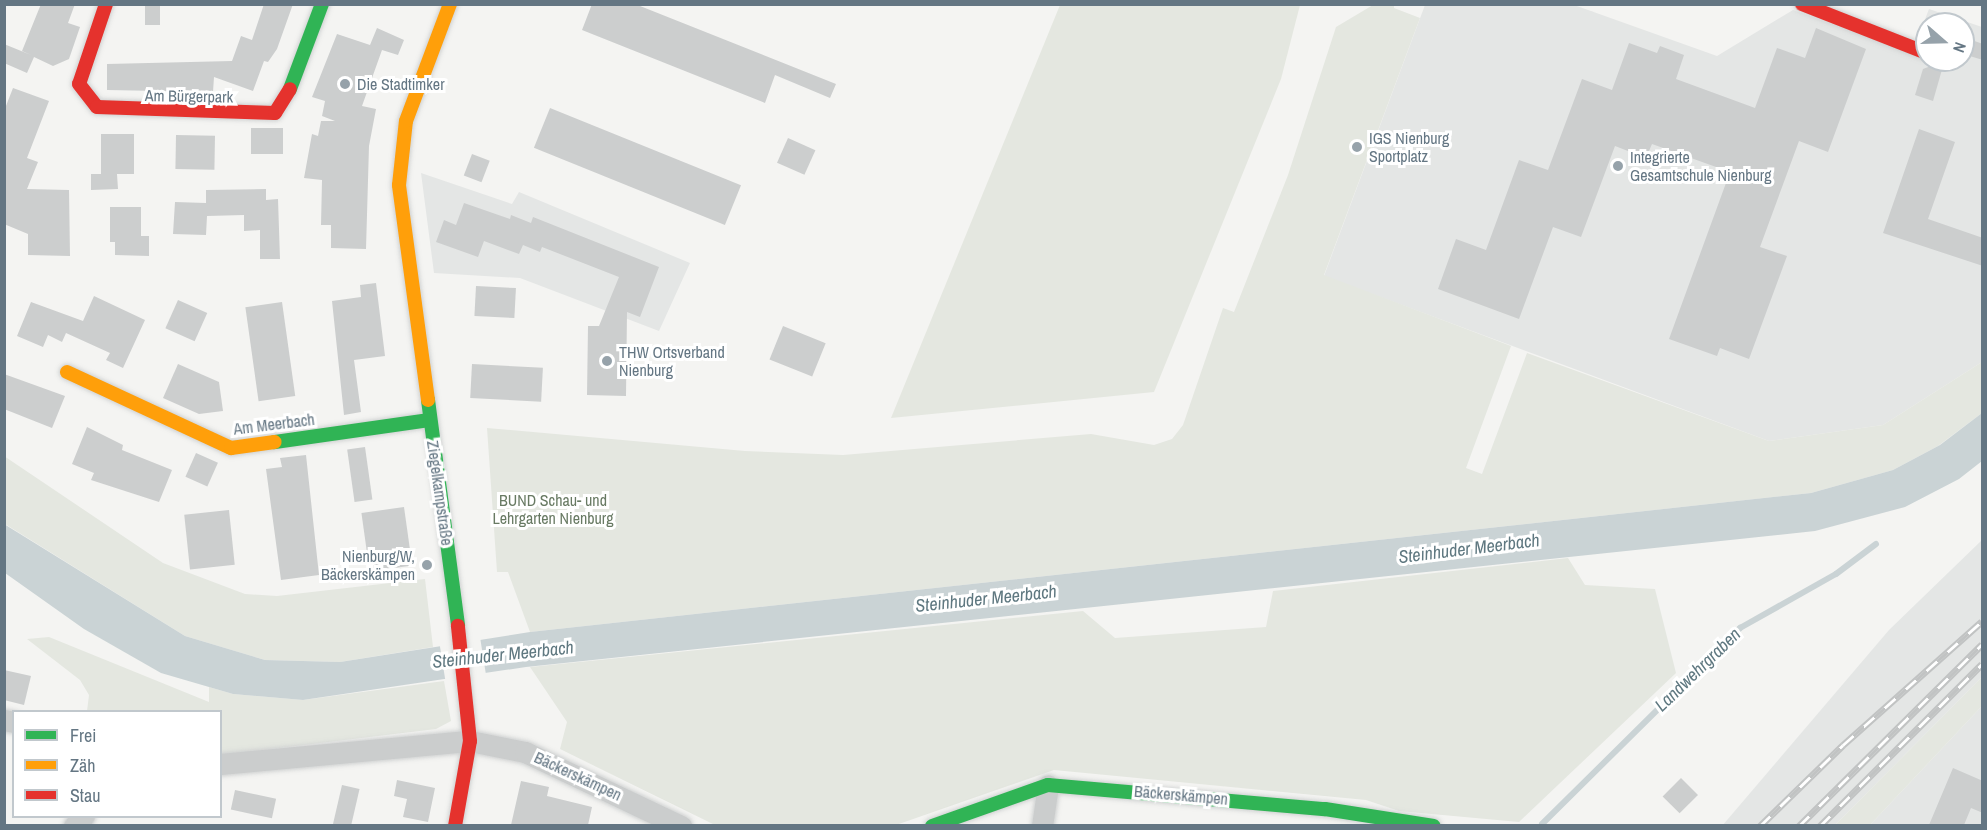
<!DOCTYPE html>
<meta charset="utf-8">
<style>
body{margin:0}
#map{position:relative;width:1987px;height:830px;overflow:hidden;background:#f4f4f2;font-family:"Archivo Narrow",sans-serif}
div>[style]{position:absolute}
.built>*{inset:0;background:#e4e6e5}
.green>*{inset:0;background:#e4e7e0}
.water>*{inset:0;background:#cad3d5}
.pier>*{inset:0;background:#f4f4f2;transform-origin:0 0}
.stream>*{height:6px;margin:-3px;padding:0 3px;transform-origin:3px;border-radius:3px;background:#cad3d5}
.building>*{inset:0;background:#cccece;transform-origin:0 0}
.roads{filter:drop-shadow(0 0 2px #d0d2d2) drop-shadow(0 0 2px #d0d2d2)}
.street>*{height:21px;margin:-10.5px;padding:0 10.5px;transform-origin:10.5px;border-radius:10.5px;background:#cbcdcd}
.fast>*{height:14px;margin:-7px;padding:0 7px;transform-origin:7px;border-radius:7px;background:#30b455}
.slow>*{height:14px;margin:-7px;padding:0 7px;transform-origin:7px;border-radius:7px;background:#ff9f0a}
.jam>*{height:14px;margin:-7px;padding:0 7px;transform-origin:7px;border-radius:7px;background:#e5322d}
.rail>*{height:7px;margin-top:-3.5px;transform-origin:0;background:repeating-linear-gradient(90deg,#fff 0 14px,#c1c3c3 0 28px);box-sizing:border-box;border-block:2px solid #c1c3c3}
.dots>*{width:16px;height:16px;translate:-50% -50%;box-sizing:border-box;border:3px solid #fff;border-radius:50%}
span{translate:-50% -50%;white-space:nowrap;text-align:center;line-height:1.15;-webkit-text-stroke:6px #fff;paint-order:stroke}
.poi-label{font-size:16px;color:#647683}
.left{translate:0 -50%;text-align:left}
.right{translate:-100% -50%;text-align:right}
.street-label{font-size:16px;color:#647683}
.park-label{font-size:16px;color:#687a63}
.water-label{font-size:18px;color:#5f7880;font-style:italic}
.frame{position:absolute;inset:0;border:6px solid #647683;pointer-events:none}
.legend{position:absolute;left:12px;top:710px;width:210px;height:108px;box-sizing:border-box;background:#fff;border:2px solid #c1c8cd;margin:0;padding:8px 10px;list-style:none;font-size:18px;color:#647683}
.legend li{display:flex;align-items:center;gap:12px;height:30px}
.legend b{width:30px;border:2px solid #c1c8cd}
.north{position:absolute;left:1915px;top:12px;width:60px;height:60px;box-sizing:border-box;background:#fff;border:2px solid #c1c8cd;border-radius:50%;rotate:110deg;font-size:16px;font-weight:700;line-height:24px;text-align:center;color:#647683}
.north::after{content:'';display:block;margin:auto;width:21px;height:27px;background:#96a2aa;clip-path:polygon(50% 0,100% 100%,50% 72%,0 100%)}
</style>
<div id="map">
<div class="built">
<div style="clip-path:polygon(evenodd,1425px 5px,1574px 5px,1717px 56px,1793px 10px,1912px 53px,1929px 9px,1982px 27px,1982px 362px,1883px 425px,1769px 441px,1324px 276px,1425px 5px,1927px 24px,1963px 24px,1963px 60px,1927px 60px,1927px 24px)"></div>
<div style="clip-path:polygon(421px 173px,512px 204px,519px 192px,690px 263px,659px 331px,520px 278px,434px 273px)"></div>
<div style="clip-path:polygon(1982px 540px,1982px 677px,1835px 825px,1722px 826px,1889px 630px)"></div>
<div style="clip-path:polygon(1982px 706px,1982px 825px,1870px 825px)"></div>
</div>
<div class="green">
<div style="clip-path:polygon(1060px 5px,1300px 5px,1281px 79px,1154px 392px,891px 418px)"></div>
<div style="clip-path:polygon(1373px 5px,1394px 5px,1394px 8px,1420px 18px,1324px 275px,1511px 346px,1466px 468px,1482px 474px,1527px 353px,1769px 441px,1883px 425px,1982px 362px,1982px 413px,1938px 446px,1893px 470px,1811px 493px,530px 632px,508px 572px,497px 572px,487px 428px,745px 451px,843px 455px,1091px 434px,1154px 445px,1172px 439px,1183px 425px,1223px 308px,1234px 312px,1288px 175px,1336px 27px)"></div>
<div style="clip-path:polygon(4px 456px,163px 563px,245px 594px,277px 596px,425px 579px,433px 647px,340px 662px,265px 660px,185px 636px,5px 524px)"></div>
<div style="clip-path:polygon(1568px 558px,1585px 585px,1655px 589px,1676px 673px,1519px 822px,1399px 811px,1366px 800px,1054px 770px,896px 825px,717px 826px,560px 749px,567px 722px,530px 667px,1083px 611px,1115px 638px,1266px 627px,1273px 591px)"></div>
<div style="clip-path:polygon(49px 637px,209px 702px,209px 687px,233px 694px,303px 700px,444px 681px,451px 721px,436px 729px,221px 755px,220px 712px,87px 711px,89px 695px,80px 680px,27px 639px)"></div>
<div style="clip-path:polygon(1982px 677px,1982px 706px,1870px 825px,1835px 825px)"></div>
</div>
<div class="water">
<div style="clip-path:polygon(1982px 413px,1982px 461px,1959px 479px,1905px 507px,1815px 531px,526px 667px,303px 700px,233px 694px,161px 673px,84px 629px,5px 573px,4px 524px,185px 636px,265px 660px,340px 662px,530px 632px,1811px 493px,1893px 470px,1940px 445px)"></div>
</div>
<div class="pier">
<div style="left:480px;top:637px;width:40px;height:41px;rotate:81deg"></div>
</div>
<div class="stream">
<div style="left:1542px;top:824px;width:279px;rotate:-44.7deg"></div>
<div style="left:1740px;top:628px;width:110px;rotate:-29.4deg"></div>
<div style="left:1836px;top:574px;width:50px;rotate:-36.9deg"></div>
</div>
<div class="building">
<div style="clip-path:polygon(41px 4px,75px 4px,68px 23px,80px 27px,69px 59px,53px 66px,34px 57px,27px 73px,4px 63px,4px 44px,31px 55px,22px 51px)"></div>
<div style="left:145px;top:4px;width:15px;height:21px"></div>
<div style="clip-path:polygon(264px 4px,293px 4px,277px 49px,268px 62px,264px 61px,253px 91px,214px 77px,213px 92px,107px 90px,107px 64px,232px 61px,241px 36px,252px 40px)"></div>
<div style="clip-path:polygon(592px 4px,635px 4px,836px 84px,830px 98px,775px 75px,765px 103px,582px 30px)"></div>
<div style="clip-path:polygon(377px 28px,404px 40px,398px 55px,382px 50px,362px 106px,376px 109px,369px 146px,366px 249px,331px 248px,331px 225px,321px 225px,322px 180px,304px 178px,312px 134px,318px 136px,321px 121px,335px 121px,322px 116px,325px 101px,312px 97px,337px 34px,370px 45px)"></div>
<div style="clip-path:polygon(1816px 28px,1866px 49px,1828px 152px,1799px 141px,1760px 247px,1787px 256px,1749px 359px,1720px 348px,1717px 356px,1669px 339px,1730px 172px,1652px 144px,1646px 158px,1615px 146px,1581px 237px,1553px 227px,1519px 319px,1438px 289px,1456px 239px,1486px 250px,1519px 160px,1548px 170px,1582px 79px,1612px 90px,1629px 43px,1657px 53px,1660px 46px,1684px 55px,1676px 79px,1755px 108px,1777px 48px,1805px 58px)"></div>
<div style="clip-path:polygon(1963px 37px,1983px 44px,1983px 60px,1963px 54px)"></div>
<div style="clip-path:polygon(1936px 64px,1943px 66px,1933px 101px,1915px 95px,1923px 69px)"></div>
<div style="clip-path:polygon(13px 88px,49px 101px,27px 158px,38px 162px,27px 189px,69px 190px,70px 256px,28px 255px,28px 234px,4px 224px,4px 111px)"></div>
<div style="left:550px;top:108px;width:206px;height:43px;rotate:22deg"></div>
<div style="left:283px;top:128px;width:26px;height:32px;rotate:90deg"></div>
<div style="clip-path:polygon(1919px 129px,1955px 142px,1928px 219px,1983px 238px,1983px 266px,1883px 233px)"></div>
<div style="clip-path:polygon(101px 134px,134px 134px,134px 174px,117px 174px,118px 189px,91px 190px,91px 174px,101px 174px)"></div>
<div style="left:176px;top:135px;width:39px;height:34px;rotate:1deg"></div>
<div style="left:788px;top:138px;width:30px;height:27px;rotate:24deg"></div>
<div style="left:472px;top:154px;width:19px;height:23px;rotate:21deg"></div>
<div style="clip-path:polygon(266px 189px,266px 200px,278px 199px,280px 259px,260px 259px,260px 230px,244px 231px,244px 215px,207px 216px,206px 235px,173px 234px,175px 202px,206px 203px,206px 190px)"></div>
<div style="clip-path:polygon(464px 203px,510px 219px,511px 215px,531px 223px,533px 217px,659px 267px,640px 317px,627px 312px,626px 396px,587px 395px,588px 326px,599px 326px,619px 277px,542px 247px,540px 252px,523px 245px,519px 254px,484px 241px,478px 257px,436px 242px,444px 220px,456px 225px)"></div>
<div style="clip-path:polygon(110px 207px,141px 207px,141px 236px,149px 236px,149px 256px,115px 255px,115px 242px,110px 242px)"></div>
<div style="clip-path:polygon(376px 283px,385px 356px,354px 360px,361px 412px,344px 415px,332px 301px,361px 297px,360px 285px)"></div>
<div style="left:476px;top:286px;width:40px;height:30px;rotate:3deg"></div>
<div style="clip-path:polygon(94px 296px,145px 320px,123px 368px,106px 360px,110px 353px,66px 333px,62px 342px,48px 335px,43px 347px,17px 336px,31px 302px,83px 321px)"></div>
<div style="left:178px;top:300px;width:32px;height:31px;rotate:24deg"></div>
<div style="left:282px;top:302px;width:95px;height:37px;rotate:82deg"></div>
<div style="left:783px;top:326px;width:46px;height:36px;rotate:22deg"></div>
<div style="clip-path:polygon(178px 364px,219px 382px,223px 411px,199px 414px,163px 398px)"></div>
<div style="left:472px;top:364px;width:71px;height:34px;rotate:3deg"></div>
<div style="clip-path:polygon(4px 374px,65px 396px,52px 428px,4px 409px)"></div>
<div style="clip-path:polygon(87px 427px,123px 445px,122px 450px,172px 470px,159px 502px,91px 480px,94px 473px,72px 464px)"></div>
<div style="left:365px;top:447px;width:53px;height:18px;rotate:82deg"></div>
<div style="left:196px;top:453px;width:24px;height:26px;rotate:24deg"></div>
<div style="clip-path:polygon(306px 455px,319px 575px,281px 580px,266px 469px,282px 467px,280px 458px)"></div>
<div style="left:404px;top:507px;width:59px;height:43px;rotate:82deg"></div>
<div style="left:229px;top:510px;width:55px;height:45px;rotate:84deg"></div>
<div style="clip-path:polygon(4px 670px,31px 676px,24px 705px,4px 700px)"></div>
<div style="clip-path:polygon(1953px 768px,1983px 781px,1983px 813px,1971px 808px,1964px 825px,1929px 825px)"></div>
<div style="left:1681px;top:778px;width:24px;height:26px;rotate:45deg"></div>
<div style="clip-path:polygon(397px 780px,435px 788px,428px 822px,403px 817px,407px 799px,394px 796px)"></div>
<div style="clip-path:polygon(521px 781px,549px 787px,547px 796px,592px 807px,588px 825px,511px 825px)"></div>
<div style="left:342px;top:785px;width:18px;height:41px;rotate:13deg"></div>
<div style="left:235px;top:790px;width:42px;height:20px;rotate:12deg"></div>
</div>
<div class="roads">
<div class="street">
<div style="left:4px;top:720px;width:10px;rotate:11deg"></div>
<div style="left:220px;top:764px;width:251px;rotate:-5.3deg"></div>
<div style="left:470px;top:741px;width:56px;rotate:11.3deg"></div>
<div style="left:525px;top:752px;width:173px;rotate:25.4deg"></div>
<div style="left:74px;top:826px;width:14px;rotate:-45deg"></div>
<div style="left:1042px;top:826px;width:41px;rotate:-81.7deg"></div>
</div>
<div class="fast">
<div style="left:290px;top:89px;width:91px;rotate:-69.4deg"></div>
<div style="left:428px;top:400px;width:228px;rotate:82.4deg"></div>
<div style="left:275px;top:442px;width:156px;rotate:-8.1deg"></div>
<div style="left:932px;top:826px;width:123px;rotate:-19.5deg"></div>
<div style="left:1048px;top:785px;width:278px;rotate:5deg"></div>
<div style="left:1325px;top:809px;width:110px;rotate:8.9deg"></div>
</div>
<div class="slow">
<div style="left:67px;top:372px;width:181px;rotate:24.9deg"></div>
<div style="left:231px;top:448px;width:44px;rotate:-7.8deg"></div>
<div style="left:428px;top:400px;width:217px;rotate:-97.7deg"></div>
<div style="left:399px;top:185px;width:64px;rotate:-83.8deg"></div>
<div style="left:406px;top:121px;width:125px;rotate:-69.4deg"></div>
</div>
<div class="jam">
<div style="left:106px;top:4px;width:84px;rotate:108.6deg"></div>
<div style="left:79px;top:84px;width:29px;rotate:52deg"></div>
<div style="left:97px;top:107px;width:178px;rotate:1.9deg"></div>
<div style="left:275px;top:113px;width:28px;rotate:-58deg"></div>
<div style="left:1802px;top:4px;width:131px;rotate:21.5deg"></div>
<div style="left:455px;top:826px;width:86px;rotate:-80deg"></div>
<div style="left:470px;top:741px;width:116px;rotate:-96deg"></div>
</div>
</div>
<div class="rail">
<div style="left:1760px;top:826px;width:116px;rotate:-44.3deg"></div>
<div style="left:1843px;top:745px;width:186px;rotate:-41.7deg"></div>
<div style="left:1799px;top:826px;width:258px;rotate:-44.8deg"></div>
<div style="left:1820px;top:826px;width:229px;rotate:-45deg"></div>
</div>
<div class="dots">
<div style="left:345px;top:84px;background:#96a2aa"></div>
<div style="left:1357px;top:147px;background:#96a2aa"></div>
<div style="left:1618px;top:166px;background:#96a2aa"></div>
<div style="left:607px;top:361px;background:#96a2aa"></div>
<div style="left:427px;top:565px;background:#96a2aa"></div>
</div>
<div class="poi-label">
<span class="left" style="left:357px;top:84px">Die Stadtimker</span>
<span class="left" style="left:1369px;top:147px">IGS Nienburg<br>Sportplatz</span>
<span class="left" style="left:1630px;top:166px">Integrierte<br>Gesamtschule Nienburg</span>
<span class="left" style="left:619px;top:361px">THW Ortsverband<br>Nienburg</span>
<span class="right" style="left:415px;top:565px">Nienburg/W,<br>Bäckerskämpen</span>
</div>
<div class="street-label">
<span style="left:189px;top:96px;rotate:1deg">Am Bürgerpark</span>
<span style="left:274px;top:424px;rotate:-7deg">Am Meerbach</span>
<span style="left:440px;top:493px;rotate:82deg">Ziegelkampstraße</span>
<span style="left:578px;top:776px;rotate:25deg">Bäckerskämpen</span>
<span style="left:1181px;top:795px;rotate:5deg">Bäckerskämpen</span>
</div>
<div class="park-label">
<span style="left:553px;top:509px">BUND Schau- und<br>Lehrgarten Nienburg</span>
</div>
<div class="water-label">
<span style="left:1469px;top:549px;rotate:-7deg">Steinhuder Meerbach</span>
<span style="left:986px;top:599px;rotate:-6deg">Steinhuder Meerbach</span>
<span style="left:503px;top:655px;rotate:-6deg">Steinhuder Meerbach</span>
<span style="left:1698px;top:670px;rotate:-44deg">Landwehrgraben</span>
</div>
<div class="frame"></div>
<ul class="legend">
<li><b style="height:8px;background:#30b455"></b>Frei</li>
<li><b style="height:8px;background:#ff9f0a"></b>Zäh</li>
<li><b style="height:8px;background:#e5322d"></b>Stau</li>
</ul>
<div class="north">N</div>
</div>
